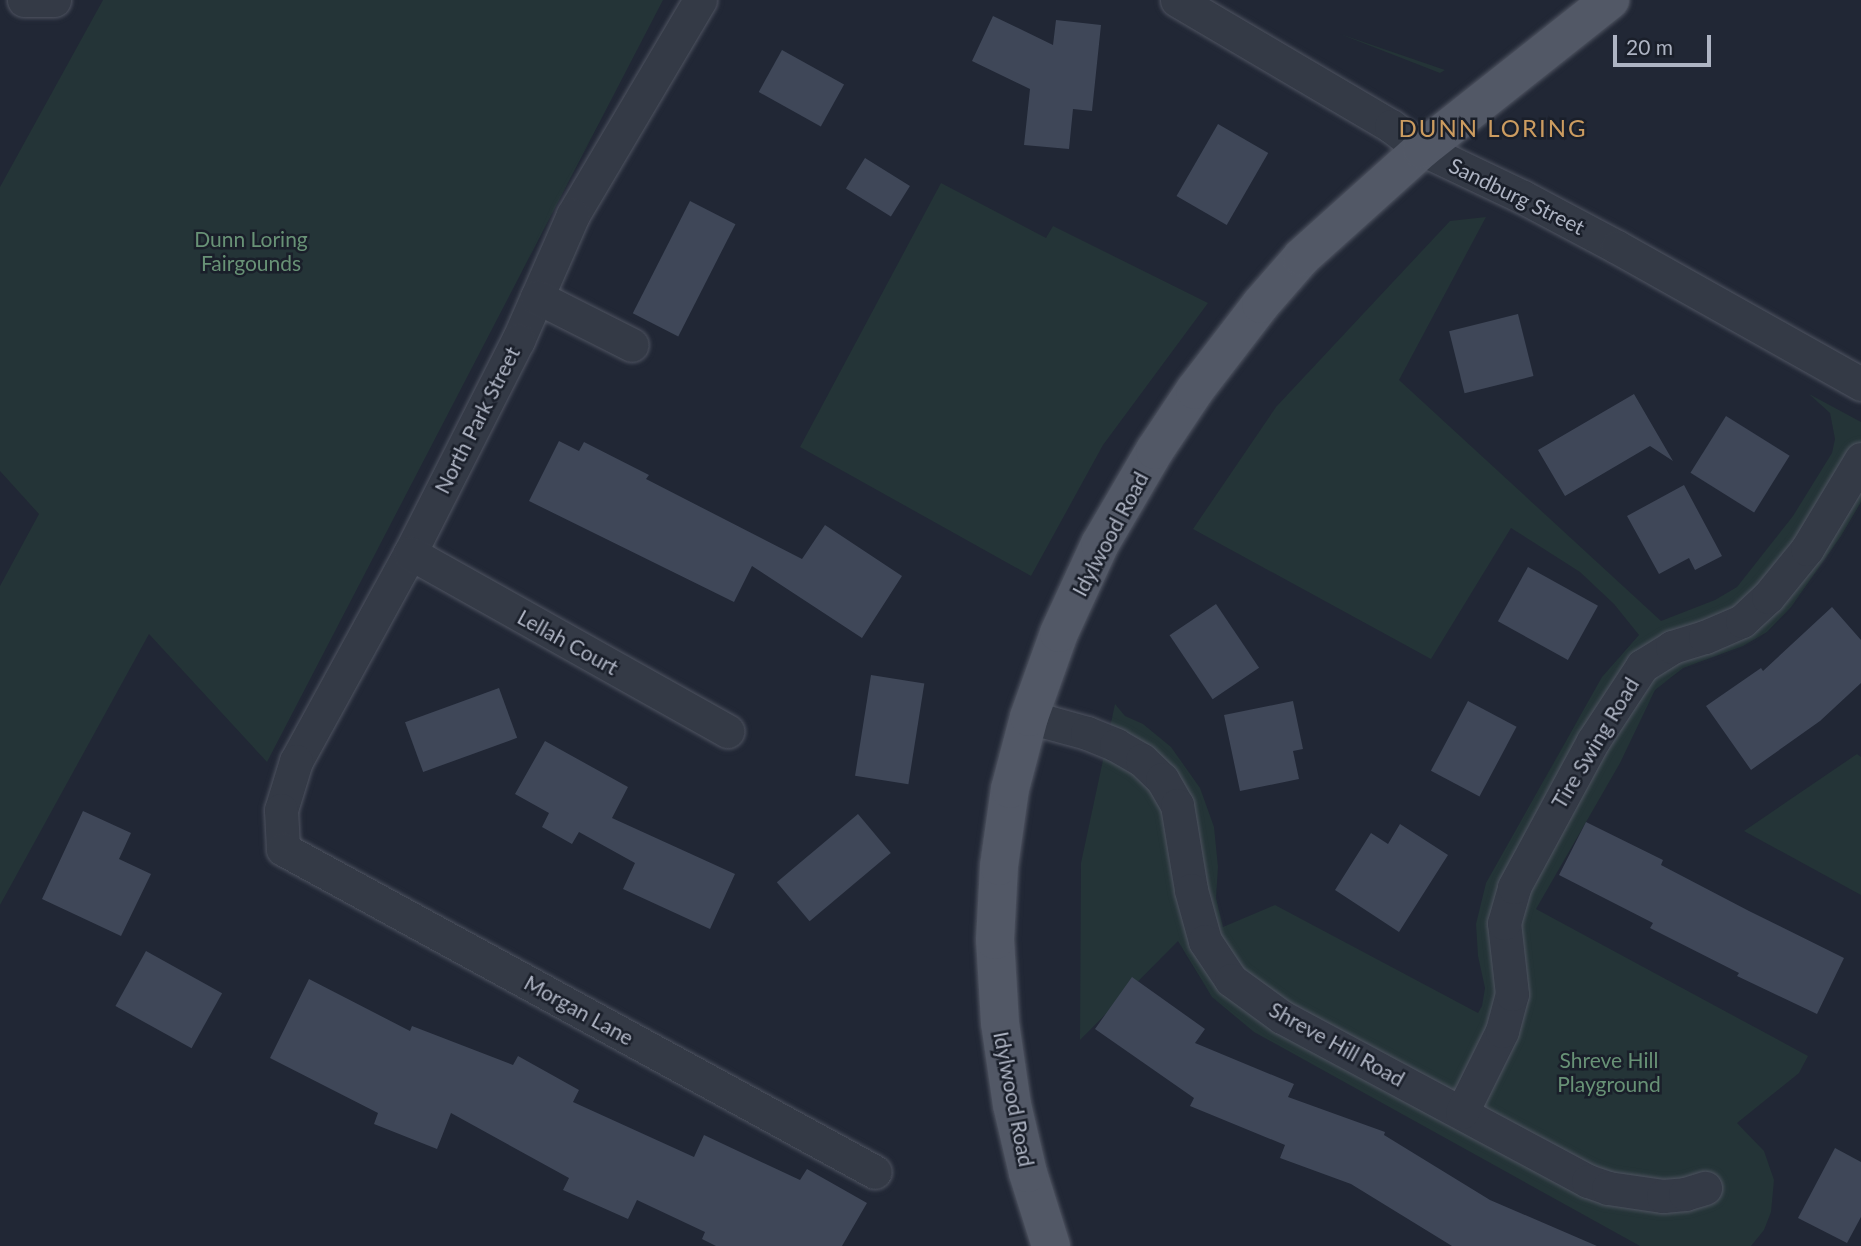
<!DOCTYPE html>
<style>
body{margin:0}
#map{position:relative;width:1861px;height:1246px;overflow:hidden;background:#212735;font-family:Lato,sans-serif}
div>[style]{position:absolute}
.green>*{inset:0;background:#243437}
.building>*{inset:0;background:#3f4758;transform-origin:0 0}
.roads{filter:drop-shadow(0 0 2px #4f5461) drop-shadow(0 0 2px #4f5461)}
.minor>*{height:33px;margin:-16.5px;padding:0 16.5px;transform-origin:16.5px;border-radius:16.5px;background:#343a46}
.major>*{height:38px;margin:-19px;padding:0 19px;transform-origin:19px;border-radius:19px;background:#525866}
span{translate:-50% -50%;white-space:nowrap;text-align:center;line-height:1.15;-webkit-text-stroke:5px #1a1f2a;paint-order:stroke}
.street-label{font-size:21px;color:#aeb4c3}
.park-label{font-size:21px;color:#689276}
.quarter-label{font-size:24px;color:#cc9c60;letter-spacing:2px}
.scale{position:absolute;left:1613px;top:35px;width:98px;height:32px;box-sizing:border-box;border:4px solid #aeb4c3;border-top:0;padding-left:9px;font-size:21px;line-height:24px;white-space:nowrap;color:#aeb4c3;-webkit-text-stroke:5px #1a1f2a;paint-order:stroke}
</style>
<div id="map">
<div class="green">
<div style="clip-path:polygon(103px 0,663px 0,267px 762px,149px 634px,0 905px,0 586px,39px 514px,0 471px,0 187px)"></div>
<div style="clip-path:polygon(1340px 34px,1445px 70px,1440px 73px)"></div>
<div style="clip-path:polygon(941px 183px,1046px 238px,1053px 226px,1208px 303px,1103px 445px,1031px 576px,800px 447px)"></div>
<div style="clip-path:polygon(1486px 217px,1399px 380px,1661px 621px,1715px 600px,1737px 587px,1793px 516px,1832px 453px,1835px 439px,1830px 413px,1809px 394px,1861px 422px,1861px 502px,1841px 536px,1791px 607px,1767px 632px,1743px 646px,1683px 668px,1655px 690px,1620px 763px,1536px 909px,1808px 1056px,1799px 1073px,1737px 1123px,1764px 1151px,1774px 1180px,1771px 1212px,1764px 1230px,1751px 1246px,1640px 1246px,1254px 1032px,1212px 997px,1178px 941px,1080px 1040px,1081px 863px,1115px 704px,1125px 716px,1143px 724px,1171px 747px,1200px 788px,1214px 827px,1218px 867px,1216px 898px,1223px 927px,1275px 905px,1478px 1013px,1482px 1006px,1485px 988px,1478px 956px,1476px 924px,1486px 883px,1602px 677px,1639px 635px,1614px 604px,1580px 572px,1511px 528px,1431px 659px,1193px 529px,1276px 407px,1450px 221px)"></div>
<div style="clip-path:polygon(1857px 754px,1861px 757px,1861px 895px,1744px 831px)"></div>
</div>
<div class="building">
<div style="clip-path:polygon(993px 16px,1053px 45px,1056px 20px,1101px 25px,1092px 111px,1073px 109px,1069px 149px,1024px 145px,1030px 89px,972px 61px)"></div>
<div style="left:782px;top:50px;width:71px;height:48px;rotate:29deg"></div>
<div style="left:1218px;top:124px;width:58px;height:83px;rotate:30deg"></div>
<div style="left:865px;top:158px;width:53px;height:36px;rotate:32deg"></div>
<div style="left:690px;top:201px;width:51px;height:126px;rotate:27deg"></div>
<div style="left:1518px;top:314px;width:64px;height:71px;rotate:76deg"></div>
<div style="clip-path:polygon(1634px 394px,1673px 461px,1650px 446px,1565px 496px,1538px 450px)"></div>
<div style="left:1726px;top:416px;width:75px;height:67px;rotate:32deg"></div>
<div style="clip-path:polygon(559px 441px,579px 451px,584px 442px,649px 475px,646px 479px,802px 559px,825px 525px,902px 576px,862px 638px,752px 566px,734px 602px,529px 501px)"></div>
<div style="clip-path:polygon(1684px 485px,1722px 556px,1695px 570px,1689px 558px,1659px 574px,1627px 516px)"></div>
<div style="left:1528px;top:567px;width:80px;height:62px;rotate:29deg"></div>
<div style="left:1216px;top:604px;width:77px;height:56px;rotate:56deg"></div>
<div style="clip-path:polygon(1832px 607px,1861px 640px,1861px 683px,1820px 721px,1751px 770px,1706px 706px,1761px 668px,1763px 671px)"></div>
<div style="left:871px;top:675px;width:54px;height:102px;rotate:9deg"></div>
<div style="left:499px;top:688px;width:53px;height:100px;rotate:70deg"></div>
<div style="clip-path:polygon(1293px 701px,1303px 749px,1293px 751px,1299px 779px,1240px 791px,1224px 715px)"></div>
<div style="left:1468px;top:701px;width:55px;height:79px;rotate:28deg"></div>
<div style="clip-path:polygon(545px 741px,628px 787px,612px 818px,735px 874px,710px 929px,623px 889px,635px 863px,579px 832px,572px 844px,542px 827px,549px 813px,515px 794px)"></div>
<div style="clip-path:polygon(83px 811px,131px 833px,119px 859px,151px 874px,121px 936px,42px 899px)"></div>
<div style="left:858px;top:814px;width:51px;height:106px;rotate:50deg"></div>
<div style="clip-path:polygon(1586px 822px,1663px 860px,1661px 865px,1749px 911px,1844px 958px,1817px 1014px,1737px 976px,1739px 973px,1650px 928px,1653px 923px,1559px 875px)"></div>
<div style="clip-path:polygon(1400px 824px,1448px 855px,1399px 932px,1335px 890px,1371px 833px,1388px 844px)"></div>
<div style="left:146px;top:951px;width:87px;height:63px;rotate:29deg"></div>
<div style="clip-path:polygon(1132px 977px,1205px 1029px,1195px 1043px,1294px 1084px,1288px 1097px,1385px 1132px,1384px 1135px,1490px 1200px,1597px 1246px,1452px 1246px,1351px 1184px,1280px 1158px,1285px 1145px,1190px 1106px,1194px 1098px,1095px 1029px)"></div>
<div style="clip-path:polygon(309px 979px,410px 1031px,412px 1026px,513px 1065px,518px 1056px,579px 1090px,573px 1102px,694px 1157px,704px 1135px,800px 1180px,807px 1169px,867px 1203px,842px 1246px,716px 1246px,702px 1239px,705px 1232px,637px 1200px,628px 1219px,563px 1190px,569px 1178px,451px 1113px,437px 1149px,374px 1124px,378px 1113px,270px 1058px)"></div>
<div style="clip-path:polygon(1835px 1148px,1861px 1162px,1861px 1217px,1847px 1243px,1798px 1218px)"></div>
</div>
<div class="roads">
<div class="minor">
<div style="left:24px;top:0;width:30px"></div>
<div style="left:700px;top:0;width:250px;rotate:120.6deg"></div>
<div style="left:573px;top:215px;width:137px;rotate:113.7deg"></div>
<div style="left:518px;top:340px;width:239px;rotate:116.9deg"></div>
<div style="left:410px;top:553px;width:237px;rotate:118.7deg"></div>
<div style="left:296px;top:761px;width:51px;rotate:107deg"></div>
<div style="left:281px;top:810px;width:39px;rotate:87deg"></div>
<div style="left:283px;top:849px;width:674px;rotate:28.62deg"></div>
<div style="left:1177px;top:0;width:248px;rotate:30.5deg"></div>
<div style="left:1391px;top:126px;width:39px;rotate:37deg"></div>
<div style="left:1422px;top:149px;width:112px;rotate:25.4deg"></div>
<div style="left:1523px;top:197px;width:106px;rotate:28deg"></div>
<div style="left:1617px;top:247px;width:280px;rotate:29.3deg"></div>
<div style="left:537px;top:297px;width:106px;rotate:26.8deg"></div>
<div style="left:410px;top:553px;width:364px;rotate:29.3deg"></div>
<div style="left:1029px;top:717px;width:60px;rotate:15.4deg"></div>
<div style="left:1087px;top:733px;width:31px;rotate:22deg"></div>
<div style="left:1116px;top:745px;width:30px;rotate:30deg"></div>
<div style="left:1142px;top:760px;width:28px;rotate:44deg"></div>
<div style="left:1162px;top:779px;width:30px;rotate:60deg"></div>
<div style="left:1177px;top:805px;width:86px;rotate:80.6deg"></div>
<div style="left:1191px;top:890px;width:53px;rotate:74.6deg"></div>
<div style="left:1205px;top:941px;width:47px;rotate:56.3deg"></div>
<div style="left:1231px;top:980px;width:63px;rotate:36deg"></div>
<div style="left:1282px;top:1017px;width:347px;rotate:28.2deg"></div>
<div style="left:1588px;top:1181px;width:21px;rotate:19deg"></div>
<div style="left:1608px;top:1188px;width:56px;rotate:8.3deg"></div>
<div style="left:1663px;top:1196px;width:22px;rotate:-5deg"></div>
<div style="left:1685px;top:1194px;width:21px;rotate:-17deg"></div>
<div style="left:1462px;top:1112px;width:90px;rotate:-63.7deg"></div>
<div style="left:1502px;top:1031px;width:38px;rotate:-75deg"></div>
<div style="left:1512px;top:994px;width:71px;rotate:-96.4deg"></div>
<div style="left:1504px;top:923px;width:37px;rotate:-74deg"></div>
<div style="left:1514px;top:887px;width:166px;rotate:-61.6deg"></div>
<div style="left:1593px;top:741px;width:90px;rotate:-56.8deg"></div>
<div style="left:1642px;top:666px;width:36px;rotate:-32deg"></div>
<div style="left:1672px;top:647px;width:34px;rotate:-17deg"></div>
<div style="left:1705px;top:637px;width:40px;rotate:-23.4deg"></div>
<div style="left:1742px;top:621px;width:35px;rotate:-43deg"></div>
<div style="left:1768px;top:597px;width:62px;rotate:-50.9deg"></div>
<div style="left:1807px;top:549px;width:105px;rotate:-59deg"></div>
</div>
<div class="major">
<div style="left:1051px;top:1246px;width:77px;rotate:-107.5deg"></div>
<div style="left:1028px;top:1173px;width:70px;rotate:-103.2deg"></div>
<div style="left:1012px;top:1105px;width:83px;rotate:-98.3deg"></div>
<div style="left:1000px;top:1023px;width:83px;rotate:-93.4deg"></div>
<div style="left:995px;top:940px;width:74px;rotate:-86.9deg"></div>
<div style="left:999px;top:866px;width:78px;rotate:-81.9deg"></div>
<div style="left:1010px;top:789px;width:74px;rotate:-75.2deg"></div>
<div style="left:1029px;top:717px;width:89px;rotate:-70.3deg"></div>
<div style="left:1059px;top:633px;width:98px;rotate:-65.3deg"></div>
<div style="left:1100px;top:544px;width:109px;rotate:-59.7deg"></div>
<div style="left:1155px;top:450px;width:72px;rotate:-56.3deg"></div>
<div style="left:1195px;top:390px;width:108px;rotate:-52.5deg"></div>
<div style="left:1261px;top:304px;width:62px;rotate:-48.9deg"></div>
<div style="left:1302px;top:257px;width:161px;rotate:-42deg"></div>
<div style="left:1422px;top:149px;width:240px;rotate:-38.4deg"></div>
</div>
</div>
<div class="street-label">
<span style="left:1517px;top:196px;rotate:26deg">Sandburg Street</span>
<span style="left:477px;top:420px;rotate:-63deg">North Park Street</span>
<span style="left:1110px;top:534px;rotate:-62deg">Idylwood Road</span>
<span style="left:568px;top:642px;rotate:29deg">Lellah Court</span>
<span style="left:1595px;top:743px;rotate:-59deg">Tire Swing Road</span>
<span style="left:579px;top:1010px;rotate:29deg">Morgan Lane</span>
<span style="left:1337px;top:1044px;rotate:29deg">Shreve Hill Road</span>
<span style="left:1014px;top:1099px;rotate:79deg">Idylwood Road</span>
</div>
<div class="park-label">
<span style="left:251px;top:251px">Dunn Loring<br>Fairgounds</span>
<span style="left:1609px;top:1072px">Shreve Hill<br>Playground</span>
</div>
<div class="quarter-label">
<span style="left:1493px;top:128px">DUNN LORING</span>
</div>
<div class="scale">20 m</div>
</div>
